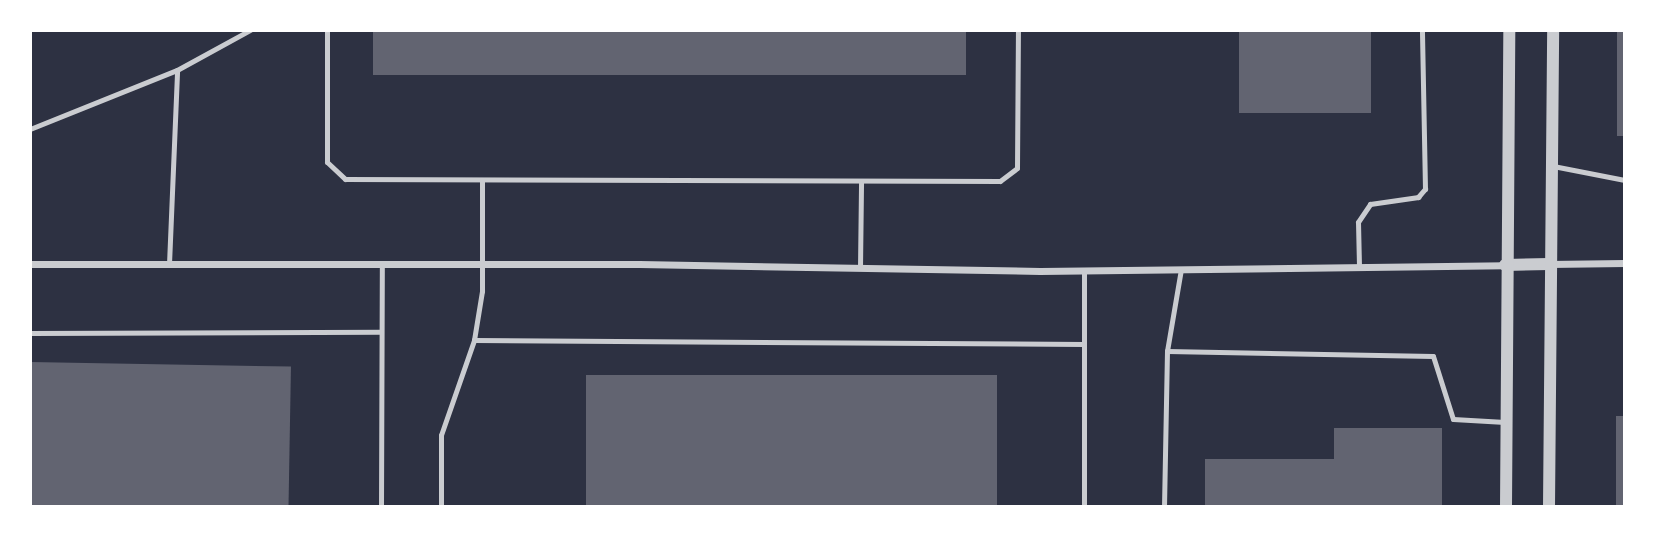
<!DOCTYPE html>
<style>
body{margin:0}
#map{position:relative;width:1655px;height:537px;overflow:hidden;background:#2d3142;font-family:"Source Sans 3",sans-serif}
div>[style]{position:absolute}
.building>*{inset:0;background:#626471;transform-origin:0 0}
.service>*{height:5px;margin:-2.5px;padding:0 2.5px;transform-origin:2.5px;border-radius:2.5px;background:#caccd0}
.minor>*{height:7px;margin:-3.5px;padding:0 3.5px;transform-origin:3.5px;border-radius:3.5px;background:#caccd0}
.tertiary>*{height:12px;margin:-6px;padding:0 6px;transform-origin:6px;border-radius:6px;background:#caccd0}
span{translate:-50% -50%;white-space:nowrap;text-align:center;line-height:1.15;-webkit-text-stroke:5px #fff;paint-order:stroke}
.frame{position:absolute;inset:0;border:32px solid #fff;pointer-events:none}
</style>
<div id="map">
<div class="building">
<div style="left:373px;top:30px;width:593px;height:45px"></div>
<div style="left:1239px;top:30px;width:132px;height:83px"></div>
<div style="left:1617px;top:30px;width:8px;height:106px"></div>
<div style="left:30px;top:362px;width:261px;height:145px;rotate:1deg"></div>
<div style="left:997px;top:375px;width:132px;height:411px;rotate:90deg"></div>
<div style="left:1616px;top:416px;width:9px;height:91px"></div>
<div style="clip-path:polygon(1334px 428px,1442px 428px,1442px 507px,1205px 507px,1205px 459px,1334px 459px)"></div>
</div>
<div class="service">
<div style="left:327px;top:30px;width:132px;rotate:90deg"></div>
<div style="left:327px;top:162px;width:25px;rotate:43deg"></div>
<div style="left:345px;top:179px;width:655px;rotate:0.17deg"></div>
<div style="left:1000px;top:181px;width:21px;rotate:-37deg"></div>
<div style="left:1017px;top:168px;width:138px;rotate:-89.6deg"></div>
<div style="left:30px;top:129px;width:158px;rotate:-21.9deg"></div>
<div style="left:1553px;top:166px;width:73px;rotate:11deg"></div>
<div style="left:169px;top:264px;width:194px;rotate:-87.6deg"></div>
<div style="left:177px;top:70px;width:83px;rotate:-28.7deg"></div>
<div style="left:1359px;top:266px;width:44px;rotate:-91.3deg"></div>
<div style="left:1358px;top:222px;width:22px;rotate:-56deg"></div>
<div style="left:1370px;top:204px;width:49px;rotate:-8.3deg"></div>
<div style="left:1418px;top:197px;width:11px;rotate:-49deg"></div>
<div style="left:1425px;top:189px;width:159px;rotate:-91.1deg"></div>
<div style="left:860px;top:268px;width:87px;rotate:-89.3deg"></div>
<div style="left:1181px;top:269px;width:83px;rotate:99.7deg"></div>
<div style="left:1167px;top:351px;width:266px;rotate:1.1deg"></div>
<div style="left:1433px;top:356px;width:66px;rotate:72.4deg"></div>
<div style="left:1453px;top:419px;width:52px;rotate:3.3deg"></div>
<div style="left:1084px;top:270px;width:237px;rotate:90deg"></div>
<div style="left:30px;top:333px;width:351px;rotate:-0.2deg"></div>
<div style="left:474px;top:340px;width:610px;rotate:0.38deg"></div>
<div style="left:381px;top:507px;width:244px;rotate:-89.8deg"></div>
<div style="left:441px;top:507px;width:72px;rotate:-90deg"></div>
<div style="left:441px;top:435px;width:101px;rotate:-70.8deg"></div>
<div style="left:474px;top:340px;width:50px;rotate:-80.7deg"></div>
<div style="left:482px;top:291px;width:111px;rotate:-90deg"></div>
<div style="left:1164px;top:507px;width:156px;rotate:-88.9deg"></div>
</div>
<div class="minor">
<div style="left:30px;top:264px;width:609px"></div>
<div style="left:639px;top:264px;width:401px;rotate:1deg"></div>
<div style="left:1040px;top:271px;width:465px;rotate:-0.7deg"></div>
<div style="left:1549px;top:264px;width:76px;rotate:-0.8deg"></div>
</div>
<div class="tertiary">
<div style="left:1505px;top:265px;width:44px;rotate:-1.3deg"></div>
<div style="left:1506px;top:507px;width:477px;rotate:-89.6deg"></div>
<div style="left:1549px;top:507px;width:477px;rotate:-89.5deg"></div>
</div>
<div class="frame"></div>
</div>
